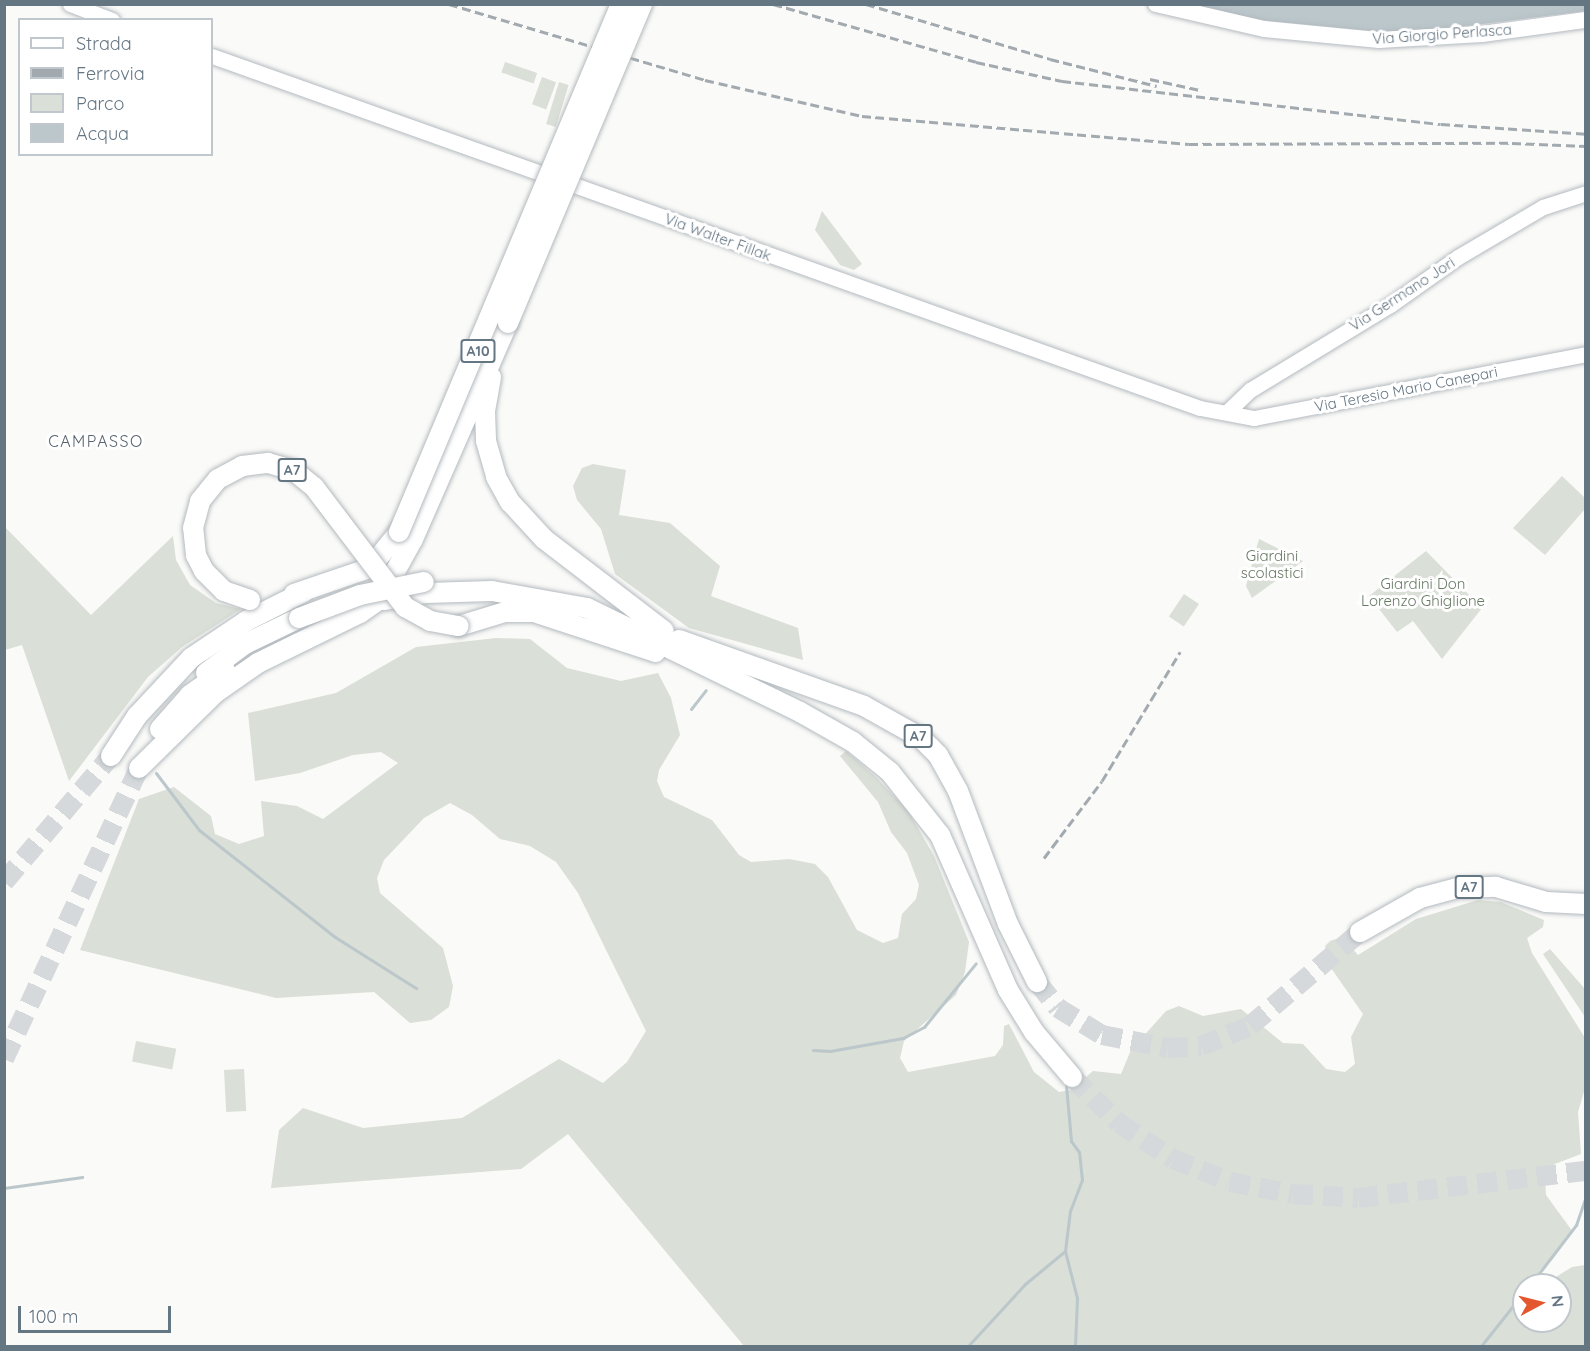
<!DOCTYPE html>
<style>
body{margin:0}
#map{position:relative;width:1590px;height:1351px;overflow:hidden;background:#fafaf8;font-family:Quicksand,sans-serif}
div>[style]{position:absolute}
.green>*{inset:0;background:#dadfd7;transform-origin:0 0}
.water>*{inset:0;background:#bbc7cb}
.stream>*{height:3px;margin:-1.5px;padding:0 1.5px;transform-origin:1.5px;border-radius:1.5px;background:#bbc7cb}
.highway-tunnel>*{height:20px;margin-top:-10px;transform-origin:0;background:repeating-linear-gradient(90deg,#d5d9db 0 20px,transparent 0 30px)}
.roads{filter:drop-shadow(0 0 2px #b3babf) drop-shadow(0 0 2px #b3babf)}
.secondary>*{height:15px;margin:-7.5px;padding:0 7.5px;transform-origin:7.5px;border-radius:7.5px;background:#fff}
.primary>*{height:16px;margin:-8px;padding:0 8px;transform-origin:8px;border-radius:8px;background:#fff}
.highway>*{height:20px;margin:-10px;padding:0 10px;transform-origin:10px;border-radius:10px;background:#fff}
.rail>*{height:3px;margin-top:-1.5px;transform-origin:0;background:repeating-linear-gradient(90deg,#a2aab0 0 9px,transparent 0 13.5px)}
.bridges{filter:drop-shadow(0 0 2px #b4b9bd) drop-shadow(0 0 2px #b4b9bd)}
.highway-bridge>*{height:20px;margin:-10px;padding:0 10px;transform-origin:10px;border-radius:10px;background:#fff}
span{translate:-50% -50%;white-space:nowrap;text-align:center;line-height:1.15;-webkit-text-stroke:6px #fff;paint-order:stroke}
.shield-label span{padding:2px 4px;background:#fff;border:2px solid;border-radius:4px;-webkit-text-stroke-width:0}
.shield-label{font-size:14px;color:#657683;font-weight:700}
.street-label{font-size:15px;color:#657683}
.park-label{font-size:15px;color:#687a64}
.neighbourhood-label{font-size:16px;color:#57646e;letter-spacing:1.5px}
.frame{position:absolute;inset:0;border:6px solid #657683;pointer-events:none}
.legend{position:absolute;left:18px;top:18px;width:195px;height:138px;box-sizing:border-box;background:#fff;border:2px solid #c1c8cd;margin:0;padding:8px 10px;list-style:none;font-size:18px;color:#657683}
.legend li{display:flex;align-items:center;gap:12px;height:30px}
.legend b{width:30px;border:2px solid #c1c8cd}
.north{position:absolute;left:1512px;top:1273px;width:60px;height:60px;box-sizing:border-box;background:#fff;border:2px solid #c1c8cd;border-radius:50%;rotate:83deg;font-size:16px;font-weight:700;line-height:24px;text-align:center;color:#657683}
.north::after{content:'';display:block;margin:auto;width:21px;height:27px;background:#e4572e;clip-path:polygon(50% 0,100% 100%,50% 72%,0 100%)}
.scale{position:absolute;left:18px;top:1306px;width:153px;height:27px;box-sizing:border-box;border:3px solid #657683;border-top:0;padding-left:8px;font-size:18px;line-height:21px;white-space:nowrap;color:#657683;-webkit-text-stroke:4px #fff;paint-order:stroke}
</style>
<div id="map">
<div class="green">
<div style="left:505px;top:62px;width:34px;height:11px;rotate:19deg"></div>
<div style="left:542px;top:77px;width:15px;height:29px;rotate:20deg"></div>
<div style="left:559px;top:82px;width:10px;height:44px;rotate:17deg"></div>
<div style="clip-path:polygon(822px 211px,862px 264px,854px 270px,840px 265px,815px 230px)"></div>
<div style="clip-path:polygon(593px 464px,626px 470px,619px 515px,670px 523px,720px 566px,711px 596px,798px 628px,803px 660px,689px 628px,615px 574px,601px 529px,577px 500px,573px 486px,582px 468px)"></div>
<div style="clip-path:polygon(1562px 476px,1585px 498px,1585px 509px,1545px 555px,1513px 528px)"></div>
<div style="clip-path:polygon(5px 527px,91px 615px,173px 536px,176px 560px,190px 585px,216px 603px,241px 609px,182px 647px,148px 677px,69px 781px,22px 645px,5px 650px)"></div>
<div style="clip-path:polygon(1259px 539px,1303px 561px,1252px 598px,1246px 586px)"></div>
<div style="clip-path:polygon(1426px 551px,1482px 608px,1442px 659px,1413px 621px,1397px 632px,1369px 596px)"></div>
<div style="left:1184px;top:594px;width:18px;height:27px;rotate:34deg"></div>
<div style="clip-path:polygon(evenodd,496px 638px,530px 639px,567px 668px,621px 681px,658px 673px,671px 698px,680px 735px,659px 770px,657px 781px,664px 797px,712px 820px,739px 855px,751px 862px,789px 859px,815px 864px,828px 877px,857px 930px,883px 943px,898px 938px,902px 914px,916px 899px,919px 885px,907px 853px,891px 832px,878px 802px,840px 756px,846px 751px,877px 778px,908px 811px,934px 856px,969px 942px,965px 972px,956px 995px,904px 1041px,900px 1058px,908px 1072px,995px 1056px,1003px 1045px,1004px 1026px,1009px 1024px,1034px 1072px,1059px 1092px,1071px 1090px,1093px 1071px,1121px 1074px,1131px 1050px,1166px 1011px,1179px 1006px,1203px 1016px,1241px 1009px,1283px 1043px,1303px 1044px,1326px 1069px,1345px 1072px,1355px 1064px,1351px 1037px,1363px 1014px,1331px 968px,1325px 946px,1330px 941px,1342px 937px,1358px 955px,1416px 919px,1478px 900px,1501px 902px,1544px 920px,1543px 927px,1527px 938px,1532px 953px,1585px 1038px,1586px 1085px,1578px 1112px,1581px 1154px,1547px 1167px,1545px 1178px,1546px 1195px,1573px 1232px,1552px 1260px,1540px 1270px,1539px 1280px,1548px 1282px,1572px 1267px,1585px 1265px,1585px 1346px,744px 1346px,568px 1134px,521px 1169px,271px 1188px,279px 1130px,303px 1108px,363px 1128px,462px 1118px,559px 1059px,603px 1083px,627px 1062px,646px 1031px,578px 893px,556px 862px,530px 846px,500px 839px,472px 815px,450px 803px,424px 818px,384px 860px,377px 878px,380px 893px,443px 948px,453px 986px,449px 1007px,431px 1020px,410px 1023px,374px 992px,276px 998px,80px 950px,139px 799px,174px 787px,211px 816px,215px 834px,239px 844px,264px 836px,261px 801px,297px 806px,323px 819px,398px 763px,381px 752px,353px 755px,300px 773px,255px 781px,248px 713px,336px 693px,416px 647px,496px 638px,1524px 1285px,1560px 1285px,1560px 1321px,1524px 1321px,1524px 1285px)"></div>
<div style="clip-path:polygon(1550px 949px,1585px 989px,1585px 1017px,1543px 954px)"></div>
<div style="left:136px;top:1041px;width:41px;height:21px;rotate:11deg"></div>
<div style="left:244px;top:1069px;width:42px;height:20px;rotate:87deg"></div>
</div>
<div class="water">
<div style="clip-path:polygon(1585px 4px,1586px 11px,1444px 29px,1384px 32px,1258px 20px,1185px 5px)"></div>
</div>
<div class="stream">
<div style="left:691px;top:709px;width:24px;rotate:-52deg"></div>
<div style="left:156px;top:773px;width:71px;rotate:53deg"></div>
<div style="left:199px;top:830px;width:173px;rotate:38.2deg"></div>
<div style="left:335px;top:937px;width:96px;rotate:32.2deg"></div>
<div style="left:813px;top:1050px;width:17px;rotate:3deg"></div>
<div style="left:830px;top:1051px;width:74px;rotate:-10.1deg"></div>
<div style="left:903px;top:1038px;width:24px;rotate:-28deg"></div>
<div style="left:924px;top:1027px;width:82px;rotate:-50.9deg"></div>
<div style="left:4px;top:1188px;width:79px;rotate:-8deg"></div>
<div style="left:1065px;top:1251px;width:49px;rotate:75.7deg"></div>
<div style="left:1077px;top:1298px;width:48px;rotate:92.4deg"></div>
<div style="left:1530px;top:1285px;width:76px;rotate:-52.5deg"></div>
<div style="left:1576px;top:1225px;width:31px;rotate:-71deg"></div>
<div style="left:968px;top:1346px;width:84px;rotate:-47.4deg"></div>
<div style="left:1025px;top:1284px;width:52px;rotate:-39.5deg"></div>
<div style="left:1065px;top:1251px;width:40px;rotate:-82.9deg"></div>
<div style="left:1070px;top:1211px;width:33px;rotate:-69deg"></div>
<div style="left:1082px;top:1180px;width:28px;rotate:-96deg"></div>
<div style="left:1079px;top:1152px;width:14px;rotate:-126deg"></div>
<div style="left:1071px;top:1141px;width:56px;rotate:-95.1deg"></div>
<div style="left:1481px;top:1346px;width:69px;rotate:-51.5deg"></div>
</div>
<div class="highway-tunnel">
<div style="left:4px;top:882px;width:165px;rotate:-49.7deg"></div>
<div style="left:1037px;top:982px;width:33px;rotate:51deg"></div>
<div style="left:1058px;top:1008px;width:52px;rotate:31.5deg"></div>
<div style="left:1102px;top:1035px;width:67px;rotate:11.1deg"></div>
<div style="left:1168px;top:1048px;width:33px;rotate:-3deg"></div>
<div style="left:1201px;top:1046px;width:53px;rotate:-22.2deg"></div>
<div style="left:1250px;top:1026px;width:145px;rotate:-40.5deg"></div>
<div style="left:4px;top:1059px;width:321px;rotate:-65.1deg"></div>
<div style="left:1072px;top:1077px;width:66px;rotate:44.4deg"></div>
<div style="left:1119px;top:1123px;width:65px;rotate:33.7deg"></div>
<div style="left:1173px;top:1159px;width:61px;rotate:22deg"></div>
<div style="left:1230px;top:1182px;width:64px;rotate:10.8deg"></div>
<div style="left:1293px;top:1194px;width:65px;rotate:3.5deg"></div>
<div style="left:1358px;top:1198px;width:230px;rotate:-6.8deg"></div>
</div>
<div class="roads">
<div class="secondary">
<div style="left:70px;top:4px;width:45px;rotate:20.9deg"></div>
<div style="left:212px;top:56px;width:1049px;rotate:19.61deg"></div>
<div style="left:1200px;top:408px;width:55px;rotate:10.5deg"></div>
<div style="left:1254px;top:418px;width:338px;rotate:-10.9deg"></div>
<div style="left:1227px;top:412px;width:32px;rotate:-44deg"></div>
<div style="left:1250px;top:390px;width:164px;rotate:-31.3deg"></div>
<div style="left:1390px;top:305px;width:83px;rotate:-35.2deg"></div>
<div style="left:1458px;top:257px;width:99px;rotate:-30.5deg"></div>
<div style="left:1543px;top:207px;width:45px;rotate:-18deg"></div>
</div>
<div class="primary">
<div style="left:1156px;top:4px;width:111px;rotate:13deg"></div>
<div style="left:1264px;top:29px;width:116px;rotate:5.5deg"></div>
<div style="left:1379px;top:40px;width:103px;rotate:-3.3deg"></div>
<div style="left:1482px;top:34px;width:105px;rotate:-7.7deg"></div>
</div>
<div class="highway">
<div style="left:491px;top:377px;width:35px;rotate:100deg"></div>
<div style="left:485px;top:411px;width:30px;rotate:88deg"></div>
<div style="left:486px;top:441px;width:37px;rotate:74deg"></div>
<div style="left:496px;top:477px;width:29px;rotate:61deg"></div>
<div style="left:510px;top:502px;width:50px;rotate:47.4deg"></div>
<div style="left:544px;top:539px;width:151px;rotate:37.5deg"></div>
<div style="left:294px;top:594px;width:80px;rotate:-18.9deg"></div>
<div style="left:370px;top:568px;width:46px;rotate:-51.1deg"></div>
<div style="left:385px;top:600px;width:42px;rotate:-9.7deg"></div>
<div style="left:426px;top:593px;width:66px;rotate:-1.7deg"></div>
<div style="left:492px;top:591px;width:97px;rotate:10.1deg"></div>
<div style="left:587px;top:608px;width:237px;rotate:26deg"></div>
<div style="left:800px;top:712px;width:61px;rotate:29.5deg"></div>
<div style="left:853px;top:742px;width:48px;rotate:39deg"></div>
<div style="left:890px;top:772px;width:80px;rotate:51.6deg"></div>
<div style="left:940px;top:835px;width:169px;rotate:66.3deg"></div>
<div style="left:1008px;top:990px;width:49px;rotate:58.2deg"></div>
<div style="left:1034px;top:1032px;width:59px;rotate:49.8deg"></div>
<div style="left:459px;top:626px;width:48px;rotate:-16.9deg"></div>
<div style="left:505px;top:612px;width:29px"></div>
<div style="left:534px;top:612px;width:128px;rotate:18.2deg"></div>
<div style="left:679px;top:640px;width:196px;rotate:19.6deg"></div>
<div style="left:864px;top:706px;width:65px;rotate:29.3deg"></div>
<div style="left:921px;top:738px;width:24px;rotate:45deg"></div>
<div style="left:938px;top:755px;width:41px;rotate:60.9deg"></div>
<div style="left:958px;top:791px;width:142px;rotate:69.4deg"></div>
<div style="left:1008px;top:924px;width:65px;rotate:63.4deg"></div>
<div style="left:206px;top:673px;width:49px;rotate:-36.6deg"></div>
<div style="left:245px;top:644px;width:60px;rotate:-25.7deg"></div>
<div style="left:160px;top:729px;width:45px;rotate:-48.6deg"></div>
<div style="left:190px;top:695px;width:43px;rotate:-35.5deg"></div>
<div style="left:111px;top:756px;width:48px;rotate:-57deg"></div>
<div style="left:137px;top:716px;width:79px;rotate:-47deg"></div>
<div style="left:191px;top:658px;width:66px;rotate:-33.9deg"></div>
<div style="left:246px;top:621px;width:65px;rotate:-26.6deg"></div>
<div style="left:139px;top:768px;width:107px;rotate:-44.6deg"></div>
<div style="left:215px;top:693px;width:52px;rotate:-34.9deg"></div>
<div style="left:258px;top:663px;width:114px;rotate:-26.1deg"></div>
<div style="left:360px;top:613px;width:24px;rotate:-35deg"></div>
<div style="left:380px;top:599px;width:68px;rotate:-61.2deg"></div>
<div style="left:413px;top:539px;width:236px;rotate:-66.3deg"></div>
<div style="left:1360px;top:932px;width:69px;rotate:-29.5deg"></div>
<div style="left:1420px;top:898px;width:39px;rotate:-15deg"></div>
<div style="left:1458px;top:888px;width:38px;rotate:-2deg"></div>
<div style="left:1496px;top:887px;width:52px;rotate:16.7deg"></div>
<div style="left:1546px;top:902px;width:40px;rotate:2.9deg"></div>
</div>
</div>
<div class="rail">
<div style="left:449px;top:4px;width:267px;rotate:16.5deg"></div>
<div style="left:705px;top:80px;width:161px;rotate:12.9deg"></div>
<div style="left:862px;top:116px;width:328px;rotate:4.9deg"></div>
<div style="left:1189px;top:144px;width:323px;rotate:-0.2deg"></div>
<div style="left:1512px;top:143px;width:74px;rotate:2.3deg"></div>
<div style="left:773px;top:4px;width:211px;rotate:15.9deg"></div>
<div style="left:976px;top:62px;width:88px;rotate:12.5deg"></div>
<div style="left:1062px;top:81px;width:381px;rotate:6.5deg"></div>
<div style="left:1441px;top:124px;width:145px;rotate:3.9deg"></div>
<div style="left:866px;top:4px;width:192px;rotate:16.6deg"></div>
<div style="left:1050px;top:59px;width:110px;rotate:14.2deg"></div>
<div style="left:1150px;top:79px;width:51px;rotate:12.4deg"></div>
<div style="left:1044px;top:858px;width:96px;rotate:-53deg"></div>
<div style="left:1102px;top:781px;width:151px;rotate:-58.8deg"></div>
</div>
<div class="bridges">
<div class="highway-bridge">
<div style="left:508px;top:323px;width:346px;rotate:-67.2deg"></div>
<div style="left:399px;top:532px;width:573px;rotate:-67.2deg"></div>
<div style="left:250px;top:600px;width:28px;rotate:-161deg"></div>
<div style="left:224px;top:591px;width:28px;rotate:-135deg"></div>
<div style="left:204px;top:571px;width:18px;rotate:-117deg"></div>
<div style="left:196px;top:555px;width:27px;rotate:-96deg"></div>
<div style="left:193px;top:528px;width:28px;rotate:-75deg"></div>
<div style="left:200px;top:501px;width:28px;rotate:-51deg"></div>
<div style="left:218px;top:479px;width:27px;rotate:-28deg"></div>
<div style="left:242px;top:466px;width:26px;rotate:-7deg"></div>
<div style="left:268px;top:463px;width:26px;rotate:16deg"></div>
<div style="left:293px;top:470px;width:27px;rotate:39deg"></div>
<div style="left:314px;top:487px;width:151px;rotate:52.8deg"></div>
<div style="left:405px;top:607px;width:29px;rotate:29deg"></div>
<div style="left:430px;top:621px;width:29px;rotate:10deg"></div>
<div style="left:299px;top:618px;width:65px;rotate:-20.7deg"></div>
<div style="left:360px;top:595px;width:65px;rotate:-11.5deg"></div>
</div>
</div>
<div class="shield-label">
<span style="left:478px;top:351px">A10</span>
<span style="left:292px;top:470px">A7</span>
<span style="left:918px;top:736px">A7</span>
<span style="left:1469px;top:887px">A7</span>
</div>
<div class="street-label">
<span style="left:1442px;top:34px;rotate:-4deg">Via Giorgio Perlasca</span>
<span style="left:718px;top:237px;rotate:20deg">Via Walter Fillak</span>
<span style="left:1402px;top:294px;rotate:-33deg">Via Germano Jori</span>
<span style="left:1406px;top:389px;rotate:-11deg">Via Teresio Mario Canepari</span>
</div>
<div class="park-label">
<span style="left:1272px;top:564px">Giardini<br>scolastici</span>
<span style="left:1423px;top:592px">Giardini Don<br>Lorenzo Ghiglione</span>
</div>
<div class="neighbourhood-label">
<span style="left:96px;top:441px">CAMPASSO</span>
</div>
<div class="frame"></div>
<ul class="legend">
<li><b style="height:8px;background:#fff"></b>Strada</li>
<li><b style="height:8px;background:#a2aab0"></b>Ferrovia</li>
<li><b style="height:16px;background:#dadfd7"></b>Parco</li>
<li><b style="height:16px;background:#bbc7cb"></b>Acqua</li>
</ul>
<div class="north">N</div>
<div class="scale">100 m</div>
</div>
